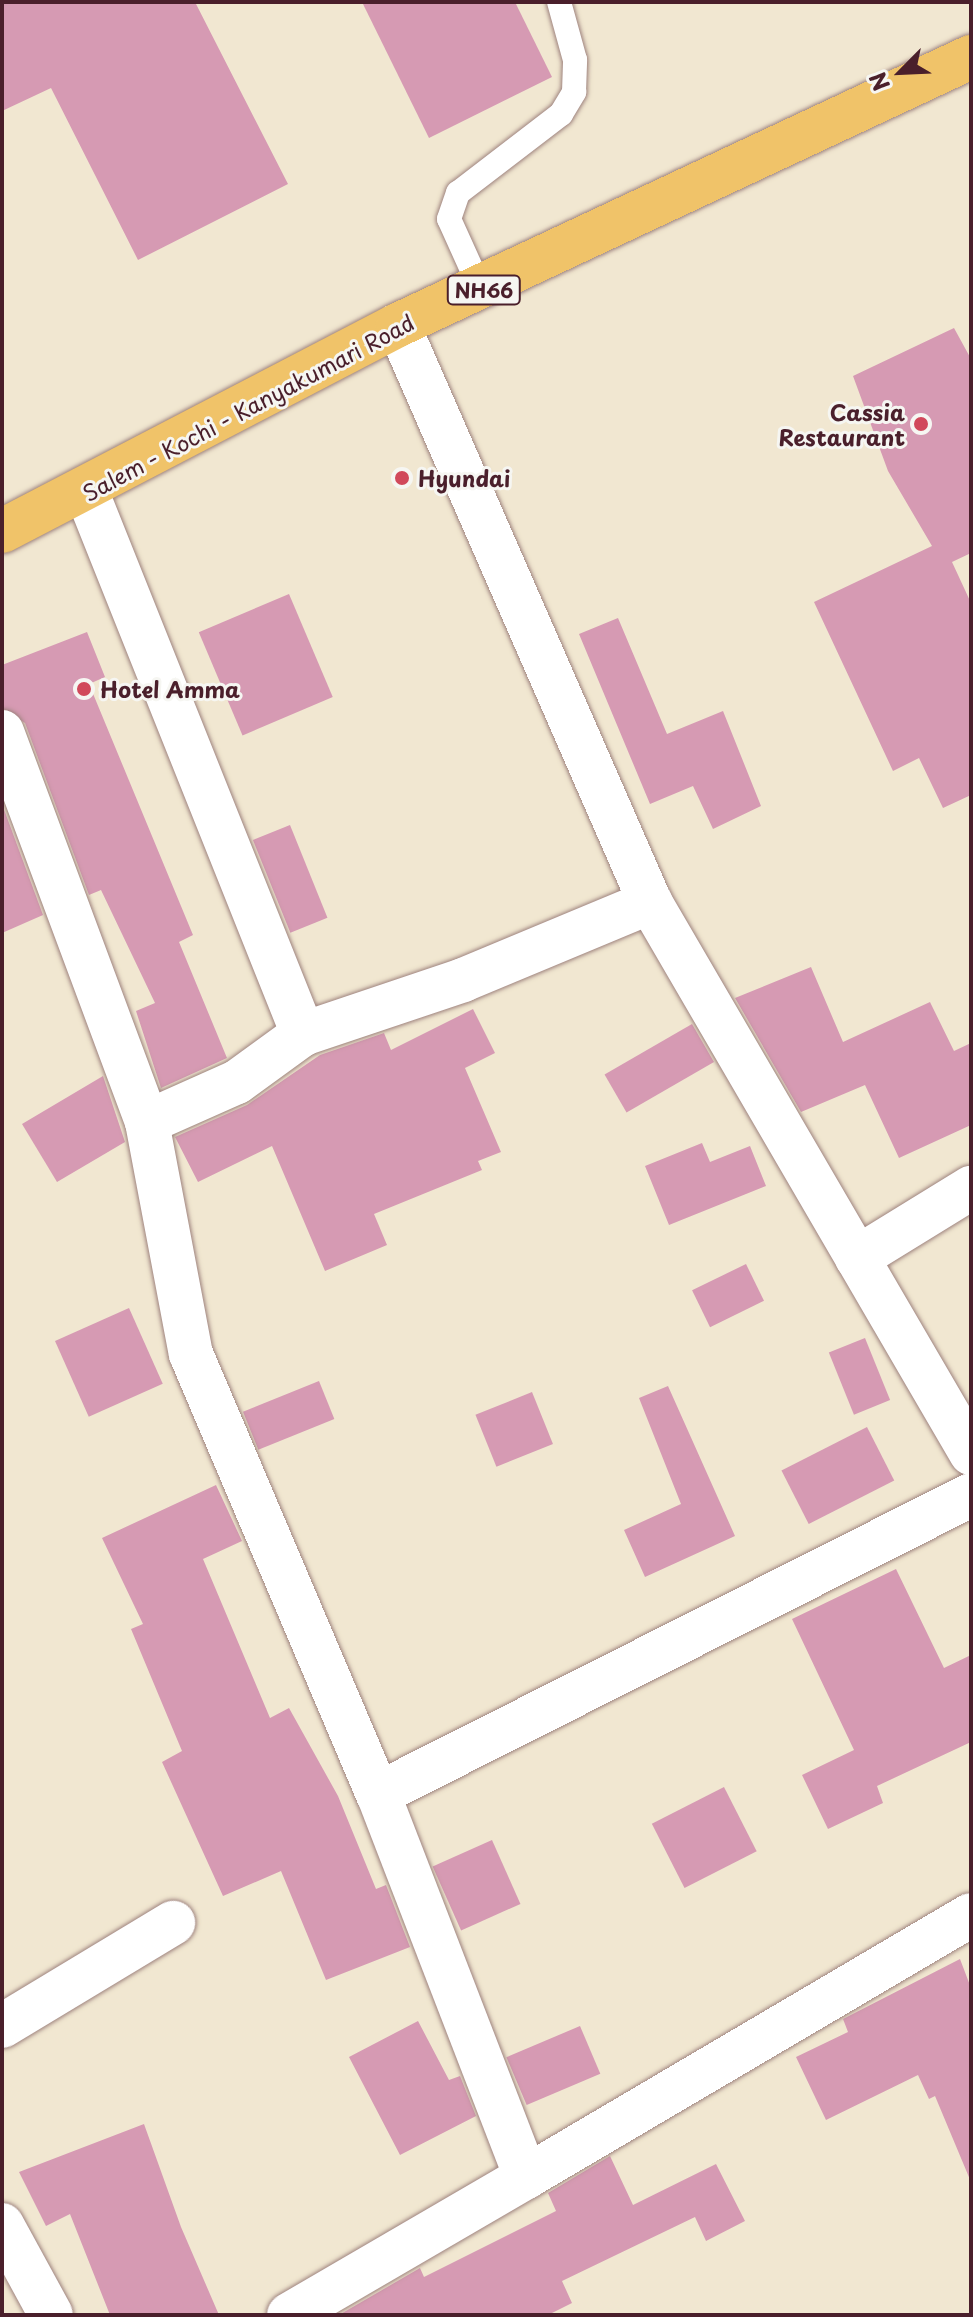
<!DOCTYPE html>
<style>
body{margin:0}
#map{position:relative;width:973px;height:2317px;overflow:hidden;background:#f1e7d1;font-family:"Playpen Sans",sans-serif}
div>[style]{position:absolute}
.building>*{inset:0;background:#d69ab3;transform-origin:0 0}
.roads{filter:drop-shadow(0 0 2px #9e837e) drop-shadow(0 0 2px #9e837e)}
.service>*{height:24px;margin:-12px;padding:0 12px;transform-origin:12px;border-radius:12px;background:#fff}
.minor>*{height:44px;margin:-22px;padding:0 22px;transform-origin:22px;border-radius:22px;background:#fff}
.trunk>*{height:44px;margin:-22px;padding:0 22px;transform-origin:22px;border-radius:22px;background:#f0c369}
.dots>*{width:22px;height:22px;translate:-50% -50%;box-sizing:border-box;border:4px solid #f6f6f2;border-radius:50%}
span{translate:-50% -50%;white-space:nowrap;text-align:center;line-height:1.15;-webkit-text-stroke:6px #f6f6f2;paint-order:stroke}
.shield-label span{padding:2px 6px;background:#f6f6f2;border:2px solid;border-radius:6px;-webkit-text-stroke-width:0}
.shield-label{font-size:20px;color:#4a1f2b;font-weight:700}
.street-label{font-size:22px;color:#4a1f2b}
.poi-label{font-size:22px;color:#4a1f2b;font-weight:700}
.right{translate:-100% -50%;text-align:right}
.left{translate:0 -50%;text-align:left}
.frame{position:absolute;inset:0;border:4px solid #4a1f2b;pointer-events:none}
.north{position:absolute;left:861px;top:32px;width:80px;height:80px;-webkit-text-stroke:6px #f6f6f2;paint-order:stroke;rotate:246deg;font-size:22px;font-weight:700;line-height:32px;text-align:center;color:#4a1f2b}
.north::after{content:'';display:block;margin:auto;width:28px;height:36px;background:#4a1f2b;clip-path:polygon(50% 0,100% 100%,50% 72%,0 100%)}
</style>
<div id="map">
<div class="building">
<div style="clip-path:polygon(2px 2px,195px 2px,288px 184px,138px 260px,51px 88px,2px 111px)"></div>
<div style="clip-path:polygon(362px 2px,515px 2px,552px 77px,429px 138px)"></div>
<div style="clip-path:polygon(954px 328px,971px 359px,971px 553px,952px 562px,971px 603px,971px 795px,943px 808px,919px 758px,893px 771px,814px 602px,932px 546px,888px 471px,853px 376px)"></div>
<div style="left:289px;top:594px;width:112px;height:98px;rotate:67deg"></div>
<div style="clip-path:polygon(618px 618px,667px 734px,723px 711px,761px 806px,713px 829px,693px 786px,650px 804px,579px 634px)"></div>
<div style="clip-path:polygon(87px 632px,105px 677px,89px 684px,193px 935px,179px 942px,227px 1058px,161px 1088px,136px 1011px,155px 1003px,101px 890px,89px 895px,25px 723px,2px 708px,2px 665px)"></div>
<div style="clip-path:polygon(2px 804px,43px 915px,2px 933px)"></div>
<div style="left:290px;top:825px;width:100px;height:40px;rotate:68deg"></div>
<div style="clip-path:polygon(811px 967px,843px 1042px,930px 1002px,954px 1051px,971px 1043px,971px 1125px,899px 1158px,865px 1085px,801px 1112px,735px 998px)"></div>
<div style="clip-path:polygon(473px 1009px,495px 1053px,465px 1068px,501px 1152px,478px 1161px,482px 1170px,374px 1214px,387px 1245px,325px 1271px,272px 1146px,198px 1182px,175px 1137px,247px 1105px,320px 1055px,384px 1033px,391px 1050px)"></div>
<div style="left:692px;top:1024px;width:44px;height:101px;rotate:60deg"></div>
<div style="clip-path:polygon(103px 1076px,125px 1142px,57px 1182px,22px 1124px)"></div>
<div style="clip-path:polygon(702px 1143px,710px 1162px,750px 1146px,766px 1186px,669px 1225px,645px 1166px)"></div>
<div style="left:746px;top:1264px;width:41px;height:60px;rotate:64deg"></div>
<div style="left:129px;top:1308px;width:83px;height:81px;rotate:66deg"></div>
<div style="left:865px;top:1338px;width:67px;height:39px;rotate:68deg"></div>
<div style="left:319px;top:1381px;width:41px;height:82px;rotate:68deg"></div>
<div style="clip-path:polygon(668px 1386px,735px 1536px,645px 1577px,624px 1530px,681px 1504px,639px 1398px)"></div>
<div style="left:532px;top:1392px;width:56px;height:61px;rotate:68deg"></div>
<div style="left:867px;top:1427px;width:60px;height:96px;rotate:63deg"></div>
<div style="clip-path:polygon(216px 1485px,242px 1541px,203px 1559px,270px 1718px,289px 1708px,338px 1796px,376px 1889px,386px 1885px,410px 1947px,326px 1980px,281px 1871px,223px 1896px,162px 1762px,182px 1751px,131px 1629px,143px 1624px,102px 1538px)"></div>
<div style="clip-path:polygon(896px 1569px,944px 1668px,971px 1655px,971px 1742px,877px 1786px,883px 1803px,828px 1829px,802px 1775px,854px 1750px,792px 1619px)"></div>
<div style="left:724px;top:1787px;width:72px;height:81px;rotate:63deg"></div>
<div style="left:492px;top:1840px;width:70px;height:65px;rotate:66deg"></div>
<div style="clip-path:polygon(960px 1959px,971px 1988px,971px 2182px,935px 2096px,929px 2099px,918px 2075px,826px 2120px,796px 2057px,848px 2032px,843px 2019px)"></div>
<div style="clip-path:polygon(418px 2021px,449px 2080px,460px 2076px,476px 2116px,400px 2155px,349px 2057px)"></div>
<div style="left:580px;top:2026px;width:52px;height:80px;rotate:67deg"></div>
<div style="clip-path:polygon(144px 2124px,181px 2227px,219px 2315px,110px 2315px,70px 2214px,46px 2226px,19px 2172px)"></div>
<div style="clip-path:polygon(610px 2156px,633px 2205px,716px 2164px,745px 2221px,706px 2241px,695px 2217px,562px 2281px,572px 2303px,548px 2315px,339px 2315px,420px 2268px,424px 2277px,556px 2211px,548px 2193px)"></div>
</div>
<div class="roads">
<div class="service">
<div style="left:482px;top:292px;width:80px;rotate:-114.3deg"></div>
<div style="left:449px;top:219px;width:28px;rotate:-71deg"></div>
<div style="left:458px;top:193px;width:130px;rotate:-37.5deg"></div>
<div style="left:561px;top:114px;width:26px;rotate:-59deg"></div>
<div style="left:574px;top:92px;width:32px;rotate:-88deg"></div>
<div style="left:575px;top:60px;width:60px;rotate:-105.4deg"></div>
</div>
<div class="minor">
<div style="left:398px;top:325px;width:630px;rotate:66.41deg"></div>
<div style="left:650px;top:902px;width:638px;rotate:59.78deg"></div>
<div style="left:87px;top:493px;width:583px;rotate:68.24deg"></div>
<div style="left:2px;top:732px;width:416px;rotate:69.6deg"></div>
<div style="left:147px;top:1122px;width:236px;rotate:79.3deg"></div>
<div style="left:191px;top:1354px;width:478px;rotate:67deg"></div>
<div style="left:147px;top:1122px;width:98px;rotate:-24deg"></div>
<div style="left:237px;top:1082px;width:82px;rotate:-36deg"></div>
<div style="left:303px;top:1034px;width:169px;rotate:-18.6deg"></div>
<div style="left:463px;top:980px;width:203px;rotate:-22.6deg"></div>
<div style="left:857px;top:1258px;width:134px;rotate:-31.6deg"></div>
<div style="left:2px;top:2026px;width:200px;rotate:-31.1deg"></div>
<div style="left:526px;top:2177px;width:516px;rotate:-30.49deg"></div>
<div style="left:2px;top:2225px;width:102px;rotate:61.4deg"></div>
<div style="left:289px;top:2315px;width:274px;rotate:-30.2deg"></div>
<div style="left:526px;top:2177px;width:411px;rotate:-111.1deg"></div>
<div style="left:378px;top:1794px;width:664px;rotate:-26.76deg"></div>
</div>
<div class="trunk">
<div style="left:2px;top:531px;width:446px;rotate:-27.5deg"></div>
<div style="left:398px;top:325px;width:633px;rotate:-25.07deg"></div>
</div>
</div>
<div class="dots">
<div style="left:921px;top:424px;background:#d1495b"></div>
<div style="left:402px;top:478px;background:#d1495b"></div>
<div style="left:84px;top:689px;background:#d1495b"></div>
</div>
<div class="shield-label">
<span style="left:484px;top:290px">NH66</span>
</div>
<div class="street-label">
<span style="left:248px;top:407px;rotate:-28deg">Salem - Kochi - Kanyakumari Road</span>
</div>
<div class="poi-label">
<span class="right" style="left:905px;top:424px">Cassia<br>Restaurant</span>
<span class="left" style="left:418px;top:478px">Hyundai</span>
<span class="left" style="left:100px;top:689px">Hotel Amma</span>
</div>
<div class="frame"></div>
<div class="north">N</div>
</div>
